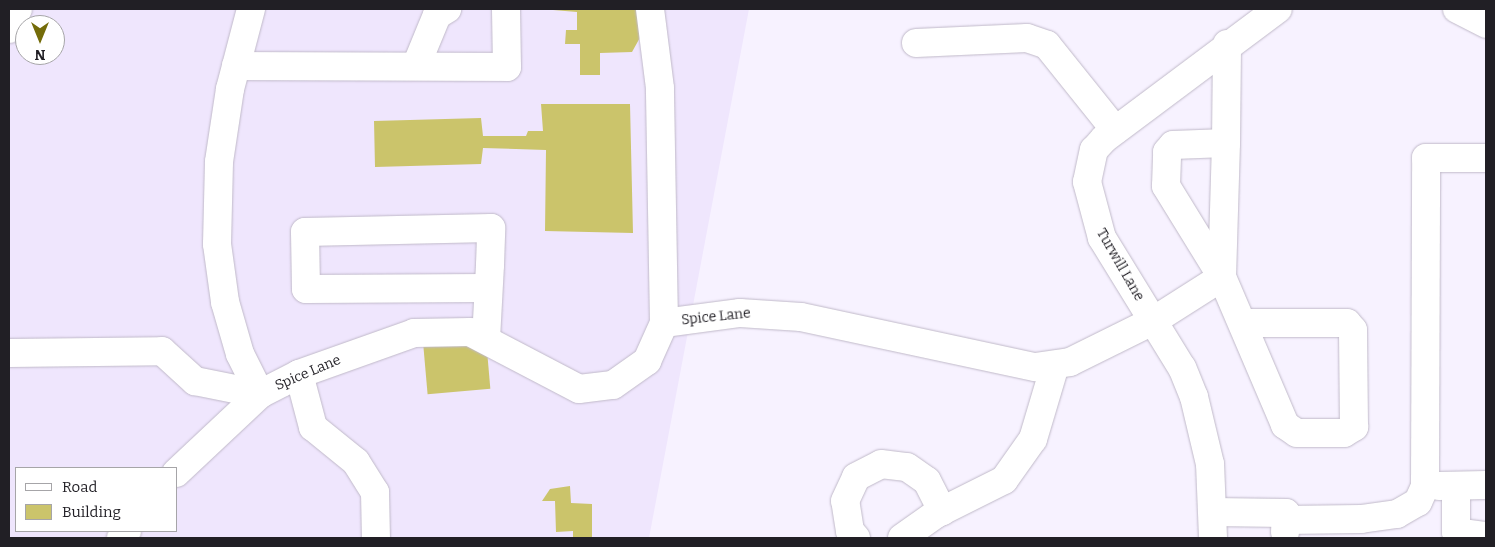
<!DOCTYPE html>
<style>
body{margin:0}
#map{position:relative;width:1495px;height:547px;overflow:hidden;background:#f7f2ff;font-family:Bitter,serif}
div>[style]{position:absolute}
.built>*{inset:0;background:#efe6fd}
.building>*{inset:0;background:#cbc46b;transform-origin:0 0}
.roads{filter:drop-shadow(0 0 1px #c0b9c9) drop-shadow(0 0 1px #c0b9c9)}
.minor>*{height:28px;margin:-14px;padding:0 14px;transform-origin:14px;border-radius:14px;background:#fff}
span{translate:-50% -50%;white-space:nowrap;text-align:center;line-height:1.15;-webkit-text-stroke:4.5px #fff;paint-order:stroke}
.street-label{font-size:14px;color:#211f25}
.frame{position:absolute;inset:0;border:10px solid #211f25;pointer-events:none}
.legend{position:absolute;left:15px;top:467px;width:162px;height:65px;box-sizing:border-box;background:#fff;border:1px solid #a6a5a8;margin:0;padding:6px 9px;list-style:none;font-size:15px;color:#211f25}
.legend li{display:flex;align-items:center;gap:10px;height:25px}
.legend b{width:25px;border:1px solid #a6a5a8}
.north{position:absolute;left:15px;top:15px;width:50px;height:50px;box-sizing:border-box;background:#fff;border:1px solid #a6a5a8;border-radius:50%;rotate:180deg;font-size:14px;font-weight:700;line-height:20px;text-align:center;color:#211f25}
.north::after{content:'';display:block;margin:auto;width:18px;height:22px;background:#746c09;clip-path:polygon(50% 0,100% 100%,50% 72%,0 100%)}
</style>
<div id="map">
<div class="built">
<div style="clip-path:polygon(evenodd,9px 9px,749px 9px,649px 538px,9px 538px,9px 9px,25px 25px,55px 25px,55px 55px,25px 55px,25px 25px,9px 9px,16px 468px,176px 468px,176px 531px,16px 531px,16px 468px)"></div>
</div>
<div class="building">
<div style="clip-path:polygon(541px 9px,641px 9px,642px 34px,632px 52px,600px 53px,600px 75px,580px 75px,580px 44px,565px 44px,566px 30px,577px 30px,577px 12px)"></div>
<div style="clip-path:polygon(541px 104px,630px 104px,633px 233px,545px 231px,546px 150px,483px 148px,481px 164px,375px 167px,374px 121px,481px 118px,483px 136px,526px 136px,528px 131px,543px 131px)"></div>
<div style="left:486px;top:339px;width:50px;height:63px;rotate:85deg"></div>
<div style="clip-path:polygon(570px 486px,571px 503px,592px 504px,592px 538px,573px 538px,573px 531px,556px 532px,555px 501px,542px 501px,550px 489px)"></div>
</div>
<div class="roads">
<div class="minor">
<div style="left:251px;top:9px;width:83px;rotate:104.7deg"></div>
<div style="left:230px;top:89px;width:74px;rotate:98.6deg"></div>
<div style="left:219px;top:162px;width:82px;rotate:91.4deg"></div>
<div style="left:217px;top:244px;width:59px;rotate:82.1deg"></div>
<div style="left:225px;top:302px;width:54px;rotate:73.9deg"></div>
<div style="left:240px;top:354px;width:45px;rotate:63.4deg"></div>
<div style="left:1457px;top:9px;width:33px;rotate:27deg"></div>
<div style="left:9px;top:29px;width:22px;rotate:-66deg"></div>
<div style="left:916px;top:43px;width:111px;rotate:-2.6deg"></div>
<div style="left:1027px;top:38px;width:21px;rotate:19deg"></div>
<div style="left:1047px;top:45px;width:109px;rotate:51.3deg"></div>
<div style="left:236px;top:66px;width:271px;rotate:0.2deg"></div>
<div style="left:507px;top:67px;width:58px;rotate:-91deg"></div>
<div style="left:416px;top:66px;width:55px;rotate:-67.6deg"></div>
<div style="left:437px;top:15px;width:12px;rotate:-31deg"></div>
<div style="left:1226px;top:143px;width:134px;rotate:91.7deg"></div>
<div style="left:1222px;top:277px;width:107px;rotate:-121.6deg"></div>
<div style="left:1166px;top:186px;width:34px;rotate:-88deg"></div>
<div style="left:1167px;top:152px;width:9px;rotate:-49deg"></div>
<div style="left:1173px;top:145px;width:53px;rotate:-2.2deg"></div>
<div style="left:1226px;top:143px;width:99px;rotate:-89.4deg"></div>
<div style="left:664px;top:323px;width:77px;rotate:-7.5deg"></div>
<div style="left:740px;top:313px;width:61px;rotate:3.8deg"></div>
<div style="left:801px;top:317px;width:239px;rotate:12.1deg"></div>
<div style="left:1035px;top:367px;width:35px;rotate:-8deg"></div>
<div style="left:1070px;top:362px;width:93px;rotate:-26.3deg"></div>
<div style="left:1153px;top:321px;width:82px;rotate:-32.5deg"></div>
<div style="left:1222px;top:277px;width:161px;rotate:66.9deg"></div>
<div style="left:1285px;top:425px;width:14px;rotate:34deg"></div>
<div style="left:1297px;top:433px;width:47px"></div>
<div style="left:1344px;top:433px;width:12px;rotate:-31deg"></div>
<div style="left:1354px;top:427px;width:97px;rotate:-90.6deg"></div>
<div style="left:1353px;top:330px;width:9px;rotate:-131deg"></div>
<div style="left:1347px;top:323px;width:104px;rotate:180deg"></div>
<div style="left:486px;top:339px;width:74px;rotate:-86.9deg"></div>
<div style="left:490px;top:265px;width:37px;rotate:-88deg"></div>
<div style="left:491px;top:228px;width:186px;rotate:178.8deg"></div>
<div style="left:305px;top:232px;width:57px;rotate:89deg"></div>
<div style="left:306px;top:289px;width:182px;rotate:-0.3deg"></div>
<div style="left:9px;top:353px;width:153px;rotate:-0.7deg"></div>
<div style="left:162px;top:351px;width:45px;rotate:42.3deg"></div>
<div style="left:195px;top:381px;width:66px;rotate:11.3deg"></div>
<div style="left:299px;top:374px;width:55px;rotate:75.2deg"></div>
<div style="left:313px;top:427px;width:55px;rotate:39.1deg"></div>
<div style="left:356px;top:462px;width:36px;rotate:58deg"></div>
<div style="left:375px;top:492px;width:46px;rotate:88.8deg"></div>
<div style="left:176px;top:473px;width:115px;rotate:-43.2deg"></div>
<div style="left:260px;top:394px;width:44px;rotate:-27.1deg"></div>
<div style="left:299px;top:374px;width:122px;rotate:-19.6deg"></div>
<div style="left:414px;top:333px;width:56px;rotate:-1deg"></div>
<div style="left:470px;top:332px;width:123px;rotate:27.6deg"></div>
<div style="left:579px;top:389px;width:34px;rotate:-7deg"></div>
<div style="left:613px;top:385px;width:42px;rotate:-35.2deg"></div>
<div style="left:647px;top:361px;width:42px;rotate:-65.9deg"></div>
<div style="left:664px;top:323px;width:235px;rotate:-91deg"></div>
<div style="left:660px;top:88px;width:80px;rotate:-97.2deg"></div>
<div style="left:1439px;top:486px;width:47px;rotate:-1.2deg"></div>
<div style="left:1456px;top:486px;width:46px;rotate:90deg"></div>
<div style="left:1456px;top:532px;width:30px;rotate:8deg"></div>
<div style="left:1213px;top:512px;width:73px;rotate:0.8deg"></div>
<div style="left:1286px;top:513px;width:19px;rotate:93deg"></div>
<div style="left:1285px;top:520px;width:76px;rotate:-0.8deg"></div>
<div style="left:1361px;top:519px;width:36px;rotate:-8deg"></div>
<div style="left:1397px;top:514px;width:24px;rotate:-30deg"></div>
<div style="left:1418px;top:502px;width:17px;rotate:-66deg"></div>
<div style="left:1425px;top:486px;width:328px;rotate:-89.8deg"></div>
<div style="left:1426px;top:158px;width:60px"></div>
<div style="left:121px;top:538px;width:9px;rotate:-49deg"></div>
<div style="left:856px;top:538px;width:9px;rotate:-131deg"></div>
<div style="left:850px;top:531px;width:30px;rotate:-99deg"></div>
<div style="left:845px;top:501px;width:26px;rotate:-65deg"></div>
<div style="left:856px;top:477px;width:28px;rotate:-27deg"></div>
<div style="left:881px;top:464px;width:26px;rotate:7deg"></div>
<div style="left:907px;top:467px;width:24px;rotate:35deg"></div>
<div style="left:927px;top:481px;width:34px;rotate:63deg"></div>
<div style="left:902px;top:538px;width:42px;rotate:-35.2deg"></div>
<div style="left:936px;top:514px;width:76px;rotate:-26.6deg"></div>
<div style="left:1004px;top:480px;width:50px;rotate:-54.7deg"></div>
<div style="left:1033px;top:439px;width:77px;rotate:-73.4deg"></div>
<div style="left:1213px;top:538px;width:74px;rotate:-92.3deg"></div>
<div style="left:1210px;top:464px;width:69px;rotate:-103.4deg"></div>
<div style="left:1194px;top:397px;width:31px;rotate:-112deg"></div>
<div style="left:1182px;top:368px;width:153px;rotate:-121.6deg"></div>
<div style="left:1102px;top:238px;width:58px;rotate:-105deg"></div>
<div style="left:1087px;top:182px;width:33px;rotate:-78deg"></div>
<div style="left:1094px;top:150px;width:15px;rotate:-48deg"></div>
<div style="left:1104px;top:139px;width:217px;rotate:-36.8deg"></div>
</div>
</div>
<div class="street-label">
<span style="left:1120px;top:265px;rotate:60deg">Turwill Lane</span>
<span style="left:716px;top:317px;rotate:-6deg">Spice Lane</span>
<span style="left:308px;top:373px;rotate:-23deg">Spice Lane</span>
</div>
<div class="frame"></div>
<ul class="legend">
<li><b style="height:6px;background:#fff"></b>Road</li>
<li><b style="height:14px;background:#cbc46b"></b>Building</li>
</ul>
<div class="north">N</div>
</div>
